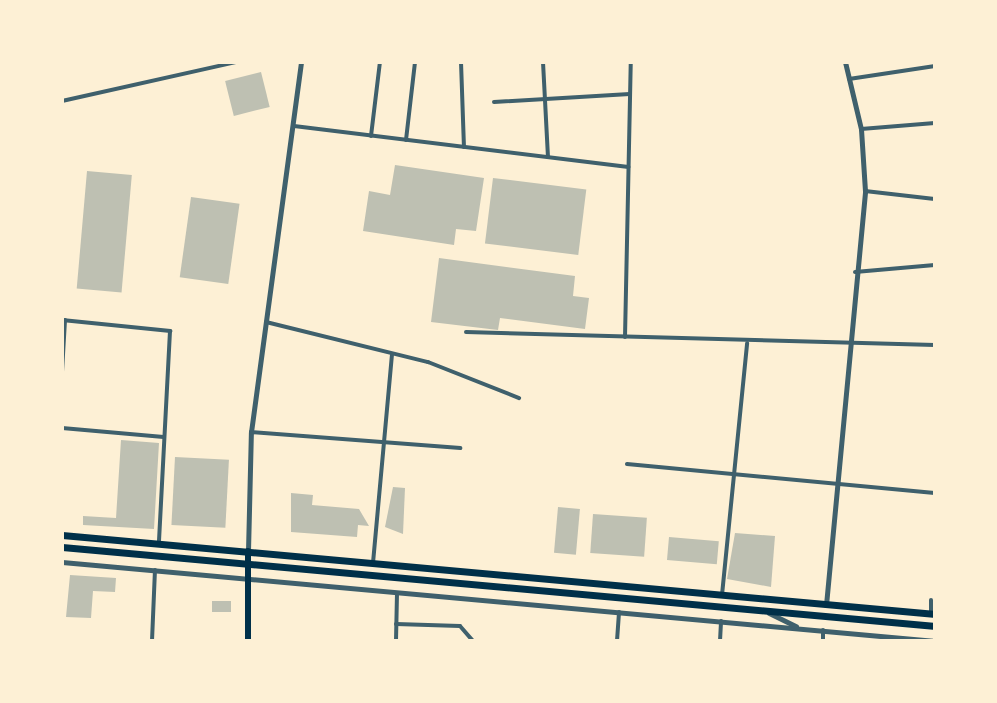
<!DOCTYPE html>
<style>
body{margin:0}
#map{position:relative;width:997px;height:703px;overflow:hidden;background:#fdf0d5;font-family:Cabin,sans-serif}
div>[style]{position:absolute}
.building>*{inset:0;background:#bec0b2;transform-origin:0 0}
.minor>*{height:4px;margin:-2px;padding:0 2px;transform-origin:2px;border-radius:2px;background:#3f606c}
.tertiary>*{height:5px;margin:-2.5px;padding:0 2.5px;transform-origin:2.5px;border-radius:2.5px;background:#3f606c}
.secondary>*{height:6px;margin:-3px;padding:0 3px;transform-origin:3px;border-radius:3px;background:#003049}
.trunk>*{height:7px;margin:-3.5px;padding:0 3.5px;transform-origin:3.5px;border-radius:3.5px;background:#003049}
span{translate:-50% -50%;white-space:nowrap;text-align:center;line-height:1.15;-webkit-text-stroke:8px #fdf0d5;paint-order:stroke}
.frame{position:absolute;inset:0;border:64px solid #fdf0d5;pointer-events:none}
</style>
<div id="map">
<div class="building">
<div style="left:261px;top:72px;width:36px;height:37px;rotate:76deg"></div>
<div style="clip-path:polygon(395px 165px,484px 178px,476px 231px,456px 229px,454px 245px,363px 231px,369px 191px,390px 195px)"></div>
<div style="left:87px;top:171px;width:45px;height:118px;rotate:5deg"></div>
<div style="left:493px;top:178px;width:94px;height:66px;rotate:7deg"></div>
<div style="left:191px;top:197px;width:49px;height:81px;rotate:8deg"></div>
<div style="clip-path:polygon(439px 258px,575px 276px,573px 296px,589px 298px,585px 329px,500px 318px,498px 330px,431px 322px)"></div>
<div style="clip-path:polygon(121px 440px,159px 443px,154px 529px,83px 525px,83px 516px,116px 518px)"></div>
<div style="left:175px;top:457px;width:54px;height:68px;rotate:3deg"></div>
<div style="clip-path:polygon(393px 487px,405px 488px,403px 534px,385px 527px)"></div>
<div style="clip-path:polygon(291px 493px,313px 495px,312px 505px,359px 509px,369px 526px,358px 525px,357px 537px,291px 532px)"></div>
<div style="left:558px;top:507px;width:22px;height:46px;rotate:5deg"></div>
<div style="left:593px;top:514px;width:54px;height:39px;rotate:4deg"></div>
<div style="clip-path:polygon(735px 533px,775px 536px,771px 587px,727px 579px)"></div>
<div style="left:669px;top:537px;width:50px;height:23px;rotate:5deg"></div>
<div style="clip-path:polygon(70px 575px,116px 578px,115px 592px,93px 591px,91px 618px,66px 617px)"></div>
<div style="left:212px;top:601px;width:19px;height:11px"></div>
</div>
<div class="minor">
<div style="left:461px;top:62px;width:85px;rotate:88deg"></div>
<div style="left:543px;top:62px;width:95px;rotate:87deg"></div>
<div style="left:849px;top:79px;width:87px;rotate:-8.6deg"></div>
<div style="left:62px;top:101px;width:178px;rotate:-12.6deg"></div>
<div style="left:494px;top:102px;width:136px;rotate:-3.4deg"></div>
<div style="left:294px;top:126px;width:337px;rotate:7deg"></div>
<div style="left:861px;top:129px;width:74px;rotate:-4.6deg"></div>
<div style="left:371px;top:136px;width:75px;rotate:-83.1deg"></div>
<div style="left:406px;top:140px;width:79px;rotate:-83.4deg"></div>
<div style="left:865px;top:191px;width:70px;rotate:6.5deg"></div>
<div style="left:855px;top:272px;width:80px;rotate:-5deg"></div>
<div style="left:62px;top:320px;width:109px;rotate:5.8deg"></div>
<div style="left:170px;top:331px;width:212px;rotate:93deg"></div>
<div style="left:266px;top:322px;width:167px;rotate:13.9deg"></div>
<div style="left:428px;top:362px;width:98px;rotate:21.6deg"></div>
<div style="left:466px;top:332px;width:469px;rotate:1.6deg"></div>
<div style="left:625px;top:337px;width:275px;rotate:-88.8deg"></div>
<div style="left:62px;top:372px;width:52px;rotate:-86.7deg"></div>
<div style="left:62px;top:428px;width:102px;rotate:5deg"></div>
<div style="left:251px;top:432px;width:210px;rotate:4.4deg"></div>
<div style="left:627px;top:464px;width:309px;rotate:5.4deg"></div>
<div style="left:373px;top:563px;width:209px;rotate:-84.8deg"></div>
<div style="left:722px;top:595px;width:253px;rotate:-84.3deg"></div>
<div style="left:931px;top:612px;width:12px;rotate:-90deg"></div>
<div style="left:396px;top:624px;width:64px;rotate:1.8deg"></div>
<div style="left:460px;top:626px;width:20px;rotate:49deg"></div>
<div style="left:152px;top:641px;width:71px;rotate:-87.6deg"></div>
<div style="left:396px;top:641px;width:48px;rotate:-88.8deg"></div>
<div style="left:617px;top:641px;width:29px;rotate:-86deg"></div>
<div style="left:720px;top:641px;width:20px;rotate:-87deg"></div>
<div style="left:823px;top:641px;width:11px;rotate:-90deg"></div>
</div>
<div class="tertiary">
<div style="left:248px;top:551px;width:119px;rotate:-88.6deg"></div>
<div style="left:251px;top:432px;width:373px;rotate:-82.3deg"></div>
<div style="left:62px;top:562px;width:877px;rotate:5.17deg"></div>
<div style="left:826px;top:605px;width:416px;rotate:-84.6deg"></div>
<div style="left:865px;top:191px;width:62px;rotate:-93.7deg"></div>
<div style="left:861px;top:129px;width:69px;rotate:-103.4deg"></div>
<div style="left:769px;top:613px;width:30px;rotate:26deg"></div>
</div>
<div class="secondary">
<div style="left:248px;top:641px;width:90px;rotate:-90deg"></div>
</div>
<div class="trunk">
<div style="left:62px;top:535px;width:877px;rotate:5.17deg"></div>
<div style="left:62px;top:547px;width:877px;rotate:5.17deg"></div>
</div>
<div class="frame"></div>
</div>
